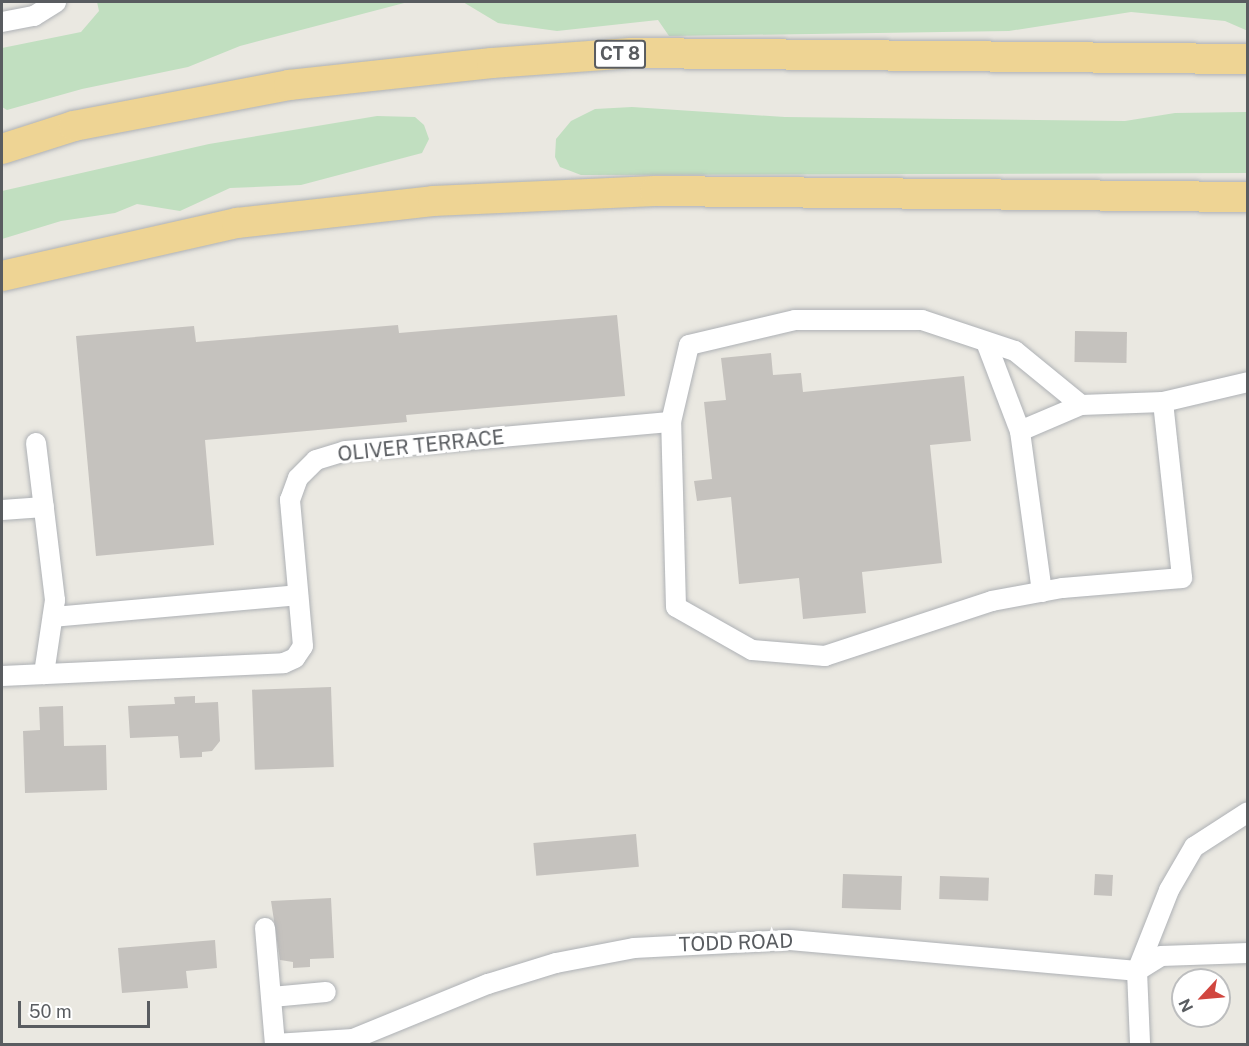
<!DOCTYPE html>
<style>
body{margin:0}
#map{position:relative;width:1249px;height:1046px;overflow:hidden;background:#eae8e1;font-family:"Public Sans",sans-serif}
div>[style]{position:absolute}
.green>*{inset:0;background:#c1dfc0}
.building>*{inset:0;background:#c5c2be;transform-origin:0 0}
.roads{filter:drop-shadow(0 0 2px #aeb1b5) drop-shadow(0 0 2px #aeb1b5)}
.minor>*{height:20px;margin:-10px;padding:0 10px;transform-origin:10px;border-radius:10px;background:#fff}
.highway>*{height:30px;margin:-15px;padding:0 15px;transform-origin:15px;border-radius:15px;background:#eed494}
span{translate:-50% -50%;white-space:nowrap;text-align:center;line-height:1.15;-webkit-text-stroke:6px #fff;paint-order:stroke}
.shield-label span{padding:2px 4px;background:#fff;border:2px solid;border-radius:4px;-webkit-text-stroke-width:0}
.shield-label{font-size:18px;color:#595c60;font-weight:700}
.street-label{font-size:20px;color:#595c60}
.frame{position:absolute;inset:0;border:3px solid #595c60;pointer-events:none}
.north{position:absolute;left:1171px;top:968px;width:60px;height:60px;box-sizing:border-box;background:#fff;border:2px solid #bdbebf;border-radius:50%;rotate:244deg;font-size:16px;font-weight:700;line-height:24px;text-align:center;color:#595c60}
.north::after{content:'';display:block;margin:auto;width:21px;height:27px;background:#d1463f;clip-path:polygon(50% 0,100% 100%,50% 72%,0 100%)}
.scale{position:absolute;left:18px;top:1001px;width:132px;height:27px;box-sizing:border-box;border:3px solid #595c60;border-top:0;padding-left:8px;font-size:18px;line-height:21px;white-space:nowrap;color:#595c60;-webkit-text-stroke:4px #fff;paint-order:stroke}
</style>
<div id="map">
<div class="green">
<div style="clip-path:polygon(97px 2px,408px 2px,240px 46px,188px 67px,82px 89px,7px 110px,2px 107px,2px 48px,81px 32px,99px 11px)"></div>
<div style="clip-path:polygon(463px 2px,1247px 2px,1248px 31px,1225px 21px,1131px 12px,1009px 31px,669px 36px,658px 20px,557px 31px,498px 23px)"></div>
<div style="clip-path:polygon(632px 107px,785px 117px,1125px 121px,1175px 113px,1247px 112px,1247px 173px,581px 175px,560px 167px,555px 157px,556px 139px,571px 121px,595px 109px)"></div>
<div style="clip-path:polygon(377px 116px,415px 117px,424px 125px,429px 139px,422px 153px,301px 185px,230px 188px,180px 211px,137px 204px,115px 213px,61px 221px,2px 239px,2px 191px,209px 144px)"></div>
</div>
<div class="building">
<div style="clip-path:polygon(617px 315px,625px 396px,406px 415px,407px 422px,205px 440px,214px 545px,96px 556px,76px 336px,194px 326px,196px 342px,398px 325px,399px 333px)"></div>
<div style="left:1075px;top:331px;width:52px;height:31px;rotate:1deg"></div>
<div style="clip-path:polygon(771px 353px,773px 375px,801px 373px,803px 392px,964px 376px,971px 441px,930px 445px,942px 563px,862px 572px,866px 613px,803px 619px,799px 578px,739px 584px,731px 497px,697px 501px,694px 481px,712px 479px,704px 402px,726px 400px,721px 358px)"></div>
<div style="left:331px;top:687px;width:80px;height:79px;rotate:88deg"></div>
<div style="clip-path:polygon(195px 696px,195px 703px,218px 702px,220px 741px,212px 751px,202px 752px,202px 757px,180px 758px,178px 736px,130px 738px,128px 706px,175px 704px,174px 697px)"></div>
<div style="clip-path:polygon(63px 706px,64px 746px,106px 745px,107px 790px,25px 793px,23px 731px,40px 730px,39px 707px)"></div>
<div style="left:636px;top:834px;width:33px;height:103px;rotate:85deg"></div>
<div style="left:843px;top:874px;width:59px;height:34px;rotate:2deg"></div>
<div style="left:1095px;top:874px;width:18px;height:21px;rotate:3deg"></div>
<div style="left:940px;top:876px;width:49px;height:23px;rotate:2deg"></div>
<div style="clip-path:polygon(331px 898px,334px 958px,310px 959px,310px 967px,293px 968px,293px 962px,280px 960px,271px 901px)"></div>
<div style="clip-path:polygon(215px 940px,217px 968px,186px 971px,188px 988px,122px 993px,118px 948px)"></div>
</div>
<div class="roads">
<div class="minor">
<div style="left:2px;top:22px;width:33px;rotate:-11deg"></div>
<div style="left:34px;top:16px;width:26px;rotate:-32deg"></div>
<div style="left:986px;top:342px;width:95px;rotate:69.1deg"></div>
<div style="left:1163px;top:402px;width:177px;rotate:83.8deg"></div>
<div style="left:1182px;top:578px;width:120px;rotate:175.2deg"></div>
<div style="left:1062px;top:588px;width:71px;rotate:169.5deg"></div>
<div style="left:992px;top:601px;width:176px;rotate:161.8deg"></div>
<div style="left:825px;top:656px;width:73px;rotate:-175.3deg"></div>
<div style="left:752px;top:650px;width:87px;rotate:-150.5deg"></div>
<div style="left:676px;top:607px;width:185px;rotate:-91.5deg"></div>
<div style="left:671px;top:422px;width:79px;rotate:-76.8deg"></div>
<div style="left:689px;top:345px;width:109px;rotate:-13.3deg"></div>
<div style="left:795px;top:320px;width:127px"></div>
<div style="left:922px;top:320px;width:98px;rotate:18.4deg"></div>
<div style="left:1015px;top:351px;width:85px;rotate:39.3deg"></div>
<div style="left:1081px;top:405px;width:82px;rotate:-2.1deg"></div>
<div style="left:1163px;top:402px;width:87px;rotate:-13.2deg"></div>
<div style="left:36px;top:443px;width:158px;rotate:83.1deg"></div>
<div style="left:55px;top:600px;width:75px;rotate:98.5deg"></div>
<div style="left:2px;top:510px;width:42px;rotate:-4.1deg"></div>
<div style="left:1042px;top:592px;width:162px;rotate:-97.8deg"></div>
<div style="left:1020px;top:431px;width:66px;rotate:-23.1deg"></div>
<div style="left:53px;top:617px;width:246px;rotate:-5.1deg"></div>
<div style="left:2px;top:676px;width:282px;rotate:-2.6deg"></div>
<div style="left:284px;top:663px;width:12px;rotate:-24deg"></div>
<div style="left:295px;top:658px;width:14px;rotate:-56deg"></div>
<div style="left:303px;top:646px;width:147px;rotate:-95.1deg"></div>
<div style="left:290px;top:500px;width:23px;rotate:-70deg"></div>
<div style="left:298px;top:478px;width:25px;rotate:-45deg"></div>
<div style="left:316px;top:460px;width:30px;rotate:-17deg"></div>
<div style="left:345px;top:451px;width:327px;rotate:-5.1deg"></div>
<div style="left:265px;top:928px;width:116px;rotate:85.1deg"></div>
<div style="left:1137px;top:971px;width:87px;rotate:-68.4deg"></div>
<div style="left:1169px;top:890px;width:50px;rotate:-59.8deg"></div>
<div style="left:1194px;top:847px;width:64px;rotate:-32.9deg"></div>
<div style="left:1137px;top:971px;width:28px;rotate:-32deg"></div>
<div style="left:1161px;top:956px;width:87px;rotate:-2deg"></div>
<div style="left:272px;top:997px;width:54px;rotate:-5.3deg"></div>
<div style="left:275px;top:1044px;width:78px;rotate:-3.7deg"></div>
<div style="left:353px;top:1039px;width:146px;rotate:-22.2deg"></div>
<div style="left:488px;top:984px;width:71px;rotate:-17.2deg"></div>
<div style="left:556px;top:963px;width:79px;rotate:-10.9deg"></div>
<div style="left:634px;top:948px;width:156px;rotate:-2.9deg"></div>
<div style="left:790px;top:940px;width:348px;rotate:5.1deg"></div>
<div style="left:1137px;top:971px;width:73px;rotate:87.6deg"></div>
</div>
<div class="highway">
<div style="left:2px;top:149px;width:76px;rotate:-17.7deg"></div>
<div style="left:74px;top:126px;width:219px;rotate:-10.8deg"></div>
<div style="left:289px;top:85px;width:204px;rotate:-6.2deg"></div>
<div style="left:492px;top:63px;width:140px;rotate:-4.1deg"></div>
<div style="left:632px;top:53px;width:616px;rotate:0.56deg"></div>
<div style="left:2px;top:276px;width:241px;rotate:-12.7deg"></div>
<div style="left:237px;top:223px;width:197px;rotate:-6.4deg"></div>
<div style="left:433px;top:201px;width:222px;rotate:-2.6deg"></div>
<div style="left:655px;top:191px;width:593px;rotate:0.58deg"></div>
</div>
</div>
<div class="shield-label">
<span style="left:620px;top:54px">CT 8</span>
</div>
<div class="street-label">
<span style="left:421px;top:446px;rotate:-6deg">OLIVER TERRACE</span>
<span style="left:736px;top:943px;rotate:-2deg">TODD ROAD</span>
</div>
<div class="frame"></div>
<div class="north">N</div>
<div class="scale">50 m</div>
</div>
